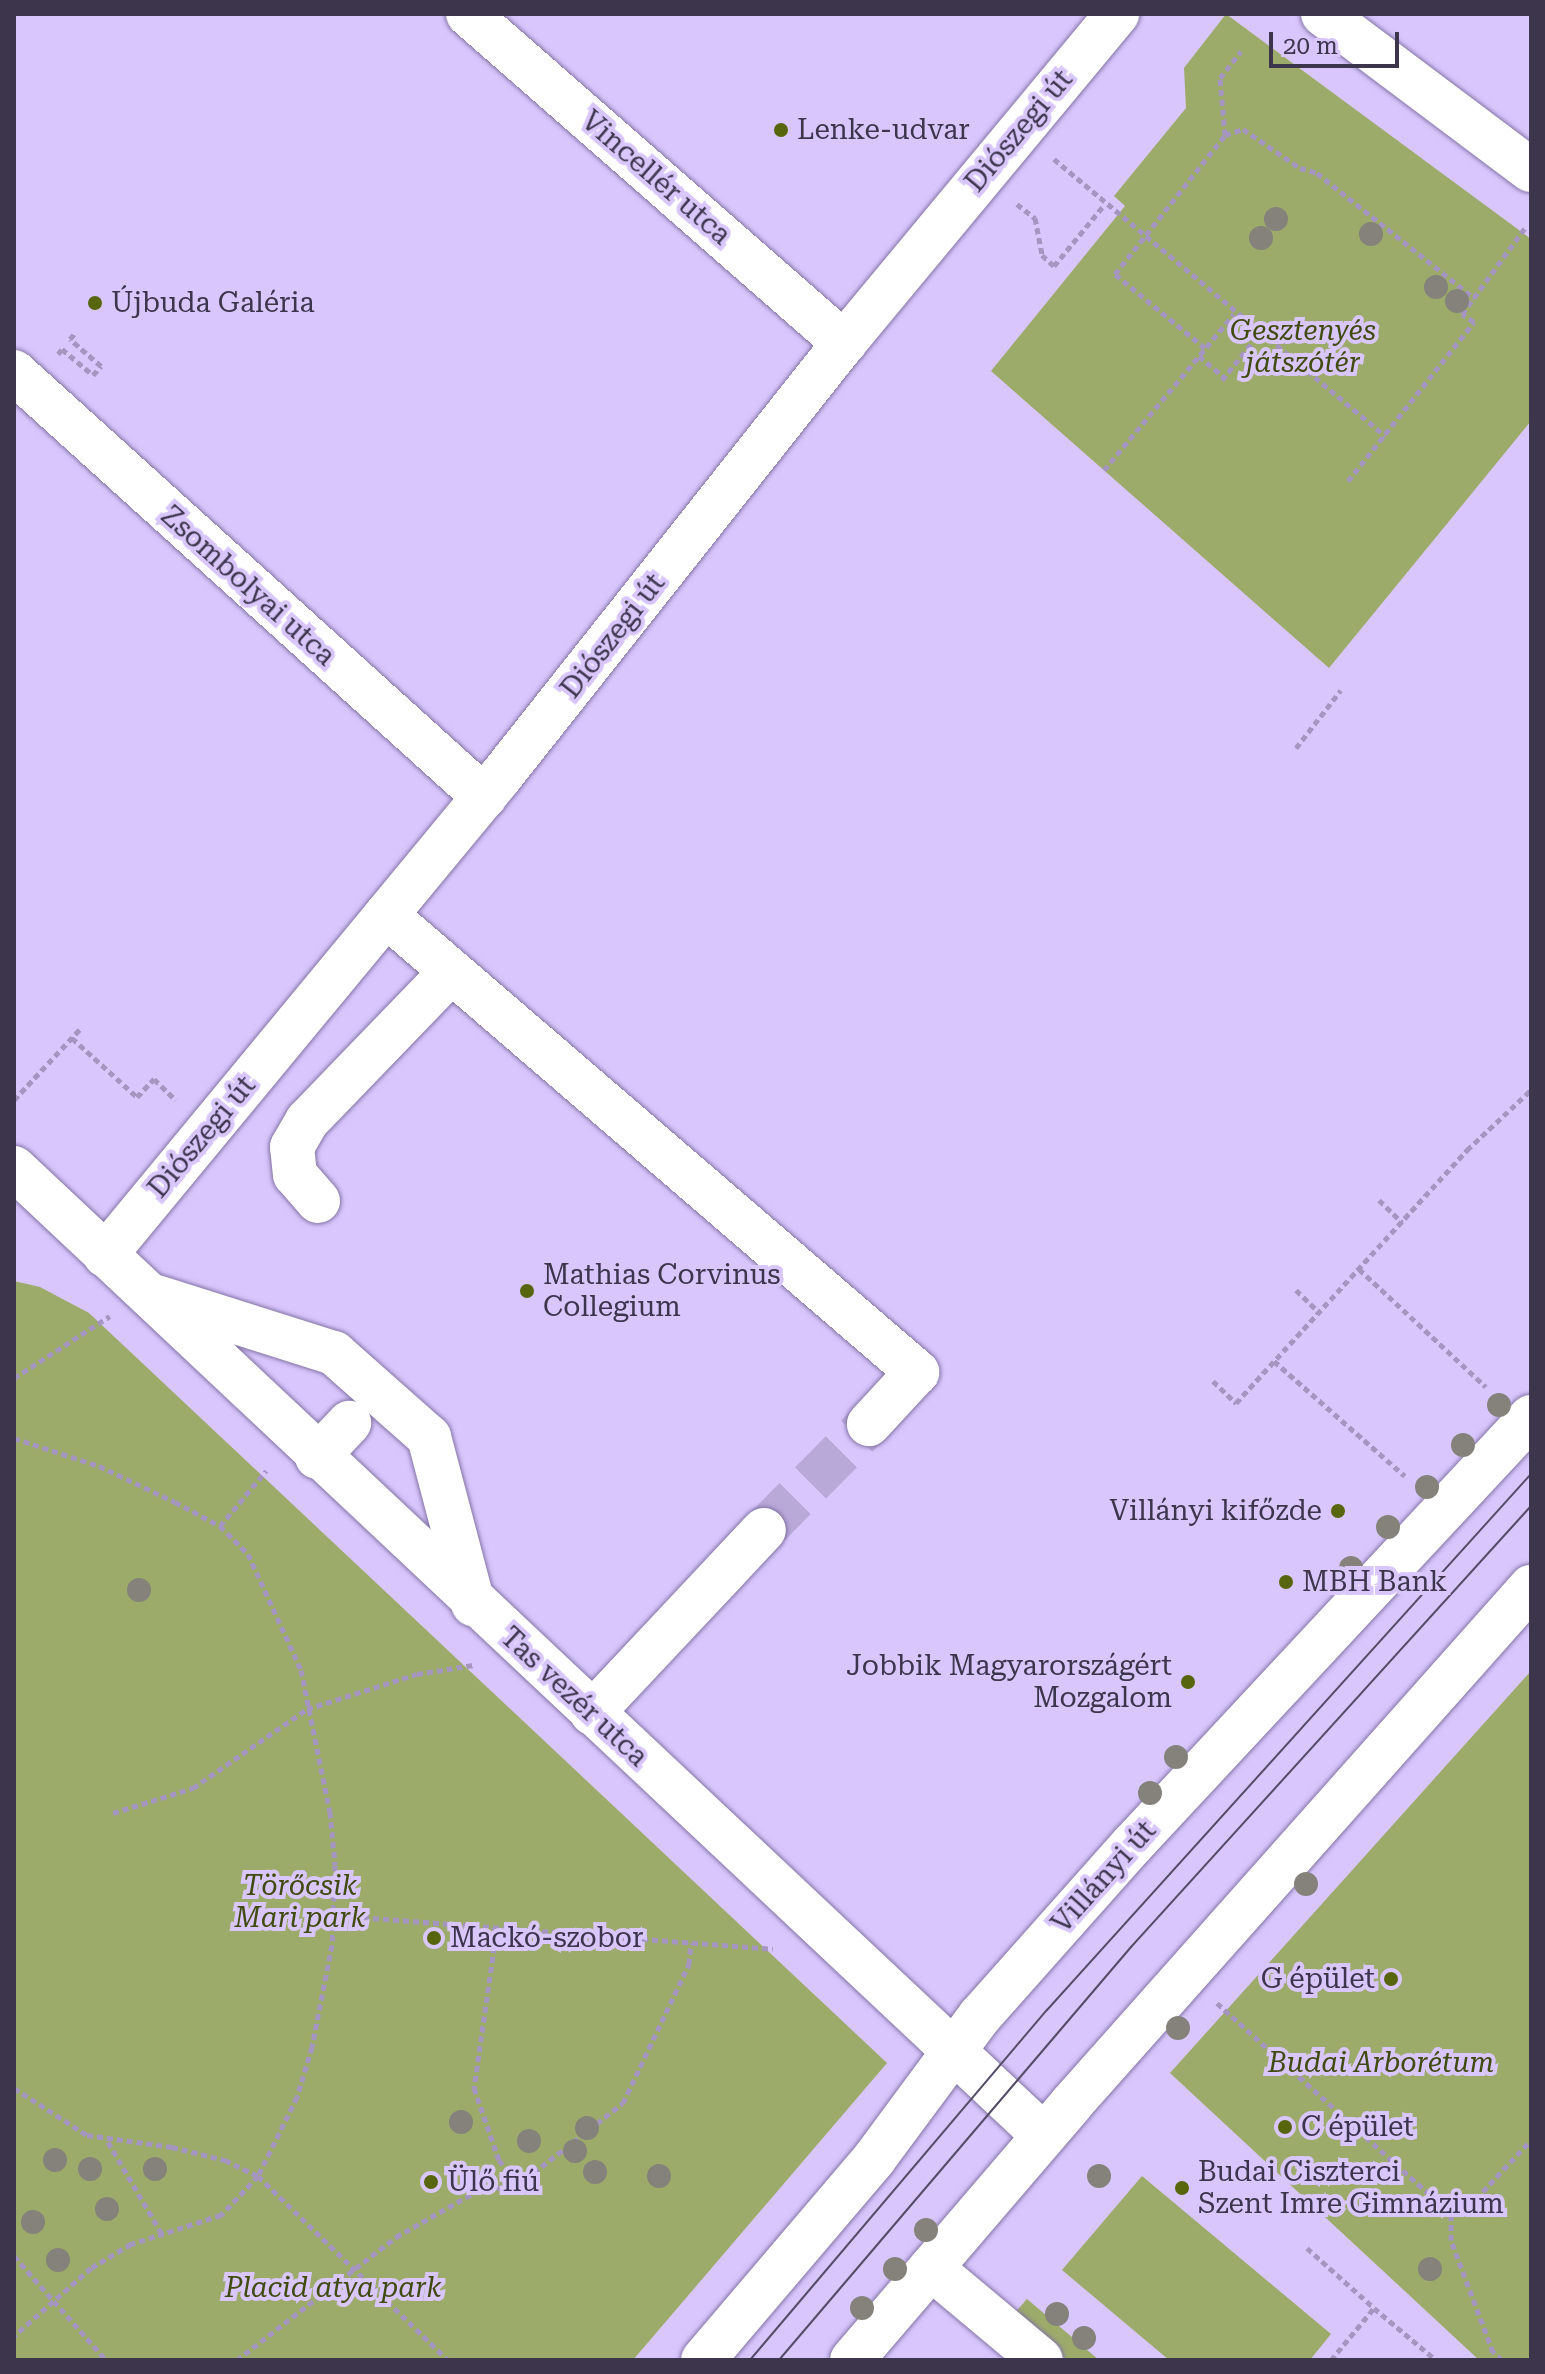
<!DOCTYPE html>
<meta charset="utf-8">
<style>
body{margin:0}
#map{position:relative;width:1545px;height:2374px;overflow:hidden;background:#d8c6fd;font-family:"Roboto Serif",serif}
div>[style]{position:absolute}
.green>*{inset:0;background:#9cab6a}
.minor-tunnel>*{height:44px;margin-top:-22px;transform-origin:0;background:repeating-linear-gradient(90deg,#b9a9d9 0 44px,transparent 0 66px)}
.path>*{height:5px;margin-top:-2.5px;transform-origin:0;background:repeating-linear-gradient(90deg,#a495c1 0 6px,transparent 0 10px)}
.roads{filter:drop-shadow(0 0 2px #8474a6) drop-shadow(0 0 2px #8474a6)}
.minor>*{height:44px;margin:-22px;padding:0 22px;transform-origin:22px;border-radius:22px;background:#fff}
.tram>*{height:2px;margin:-1px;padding:0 1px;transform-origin:1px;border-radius:1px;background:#554c67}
.trees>*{width:24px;height:24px;margin:-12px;border-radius:50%;background:#84827a}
.dots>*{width:22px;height:22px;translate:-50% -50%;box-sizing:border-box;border:4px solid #d8c6fd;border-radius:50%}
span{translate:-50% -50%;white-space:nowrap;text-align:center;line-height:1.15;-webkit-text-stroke:8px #d8c6fd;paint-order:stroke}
.poi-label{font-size:28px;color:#3c354b}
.left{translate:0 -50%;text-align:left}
.right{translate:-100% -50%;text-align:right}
.street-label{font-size:28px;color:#3c354b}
.park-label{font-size:28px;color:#404b0e;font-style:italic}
.frame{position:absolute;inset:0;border:16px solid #3c354b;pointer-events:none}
.scale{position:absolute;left:1269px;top:32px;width:130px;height:36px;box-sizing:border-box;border:4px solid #3c354b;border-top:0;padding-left:10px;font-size:24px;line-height:28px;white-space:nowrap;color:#3c354b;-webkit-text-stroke:6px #d8c6fd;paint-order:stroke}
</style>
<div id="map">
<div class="green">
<div style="clip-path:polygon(1226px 14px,1531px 239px,1531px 421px,1329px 668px,991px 371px,1125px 206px,1114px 196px,1186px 108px,1184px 68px)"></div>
<div style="clip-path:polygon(14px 1281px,40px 1287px,89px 1313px,887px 2063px,633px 2360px,14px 2360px)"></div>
<div style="clip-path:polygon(1531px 1671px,1531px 2360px,1479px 2360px,1170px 2073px)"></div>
<div style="clip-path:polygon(1142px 2176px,1331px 2334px,1310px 2360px,1169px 2360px,1062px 2270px)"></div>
<div style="clip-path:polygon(1027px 2299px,1099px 2360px,1067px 2360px,1013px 2315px)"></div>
</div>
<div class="minor-tunnel">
<div style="left:764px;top:1530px;width:149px;rotate:-45.3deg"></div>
</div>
<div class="path">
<div style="left:1225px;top:135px;width:57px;rotate:-95deg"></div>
<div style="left:1220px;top:78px;width:34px;rotate:-52deg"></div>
<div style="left:1054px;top:159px;width:432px;rotate:39.9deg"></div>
<div style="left:1017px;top:204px;width:23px;rotate:38deg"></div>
<div style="left:1035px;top:218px;width:38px;rotate:79deg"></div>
<div style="left:1042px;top:255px;width:16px;rotate:43deg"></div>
<div style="left:1054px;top:266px;width:80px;rotate:-50.6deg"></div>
<div style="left:1205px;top:348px;width:117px;rotate:-140.6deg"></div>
<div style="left:1115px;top:274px;width:177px;rotate:-51.6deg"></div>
<div style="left:1225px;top:135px;width:19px;rotate:-18deg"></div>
<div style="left:1243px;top:129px;width:69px;rotate:34.4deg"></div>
<div style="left:1300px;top:168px;width:18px;rotate:16deg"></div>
<div style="left:1317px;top:173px;width:201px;rotate:38.5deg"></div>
<div style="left:58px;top:354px;width:6px;rotate:-51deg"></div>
<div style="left:62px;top:349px;width:40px;rotate:40deg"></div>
<div style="left:93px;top:375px;width:12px;rotate:-48deg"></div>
<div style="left:101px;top:366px;width:41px;rotate:-138.9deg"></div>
<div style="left:70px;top:339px;width:8px;rotate:-50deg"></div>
<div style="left:1199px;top:356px;width:33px;rotate:40deg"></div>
<div style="left:1222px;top:380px;width:59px;rotate:-51.2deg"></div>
<div style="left:1104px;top:470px;width:203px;rotate:-50.2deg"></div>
<div style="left:1348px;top:481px;width:203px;rotate:-51.6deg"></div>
<div style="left:1474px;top:322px;width:14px;rotate:-146deg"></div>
<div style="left:1462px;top:314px;width:107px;rotate:-53.8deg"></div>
<div style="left:1296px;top:748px;width:73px;rotate:-52.2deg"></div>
<div style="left:72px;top:1038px;width:88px;rotate:42.2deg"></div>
<div style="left:137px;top:1097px;width:25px;rotate:-47deg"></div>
<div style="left:154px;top:1079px;width:30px;rotate:44deg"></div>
<div style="left:14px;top:1100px;width:97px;rotate:-47.1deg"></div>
<div style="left:1379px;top:1200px;width:32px;rotate:44deg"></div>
<div style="left:1359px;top:1269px;width:173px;rotate:42.9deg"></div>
<div style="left:1296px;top:1290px;width:32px;rotate:44deg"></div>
<div style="left:1274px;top:1361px;width:174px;rotate:41.3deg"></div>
<div style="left:14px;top:1378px;width:114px;rotate:-32.9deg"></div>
<div style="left:1213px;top:1381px;width:32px;rotate:44deg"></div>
<div style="left:1236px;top:1403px;width:343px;rotate:-47.6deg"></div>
<div style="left:1467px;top:1150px;width:88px;rotate:-43.2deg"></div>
<div style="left:14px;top:1438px;width:89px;rotate:18.2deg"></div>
<div style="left:99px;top:1466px;width:84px;rotate:25.3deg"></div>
<div style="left:175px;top:1502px;width:51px;rotate:28.1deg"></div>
<div style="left:220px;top:1526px;width:40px;rotate:45deg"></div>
<div style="left:248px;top:1554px;width:128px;rotate:65.4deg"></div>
<div style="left:301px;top:1670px;width:145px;rotate:78.5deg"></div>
<div style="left:330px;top:1812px;width:53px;rotate:84.6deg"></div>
<div style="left:335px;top:1865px;width:80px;rotate:92.1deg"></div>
<div style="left:332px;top:1945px;width:104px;rotate:101.1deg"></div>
<div style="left:312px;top:2047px;width:52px;rotate:106.7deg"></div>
<div style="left:297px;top:2097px;width:88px;rotate:116.3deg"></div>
<div style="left:258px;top:2176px;width:54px;rotate:133.5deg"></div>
<div style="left:221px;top:2215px;width:95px;rotate:162.1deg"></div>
<div style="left:131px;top:2244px;width:47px;rotate:149deg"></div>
<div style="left:91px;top:2268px;width:103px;rotate:138.6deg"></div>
<div style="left:220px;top:1526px;width:72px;rotate:-50.1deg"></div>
<div style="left:113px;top:1813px;width:84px;rotate:-17.4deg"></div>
<div style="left:193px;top:1788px;width:139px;rotate:-34.7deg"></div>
<div style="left:307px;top:1709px;width:115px;rotate:-17.7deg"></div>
<div style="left:417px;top:1674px;width:57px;rotate:-9.1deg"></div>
<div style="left:333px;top:1915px;width:441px;rotate:4.4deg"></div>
<div style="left:497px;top:1927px;width:163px;rotate:98.1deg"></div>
<div style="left:474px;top:2088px;width:76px;rotate:70.9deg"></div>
<div style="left:499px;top:2160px;width:31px;rotate:53deg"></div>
<div style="left:1217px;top:2003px;width:315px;rotate:42deg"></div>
<div style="left:14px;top:2088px;width:87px;rotate:32.8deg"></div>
<div style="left:87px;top:2135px;width:86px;rotate:8deg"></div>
<div style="left:172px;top:2147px;width:55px;rotate:13.8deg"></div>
<div style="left:225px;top:2160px;width:37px;rotate:26deg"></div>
<div style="left:258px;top:2176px;width:264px;rotate:44.1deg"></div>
<div style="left:108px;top:2142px;width:107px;rotate:59.6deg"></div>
<div style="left:1307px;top:2248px;width:90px;rotate:41.8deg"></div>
<div style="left:14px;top:2256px;width:139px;rotate:48.5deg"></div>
<div style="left:237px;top:2360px;width:201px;rotate:-37.7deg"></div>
<div style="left:396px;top:2237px;width:93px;rotate:-29.6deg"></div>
<div style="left:477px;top:2191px;width:41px;rotate:-8.3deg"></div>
<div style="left:518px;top:2185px;width:133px;rotate:-38deg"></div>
<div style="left:623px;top:2103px;width:154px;rotate:-64.6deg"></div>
<div style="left:689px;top:1964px;width:21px;rotate:-85deg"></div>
<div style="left:1331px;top:2360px;width:67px;rotate:-50.4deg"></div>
<div style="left:1374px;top:2308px;width:81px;rotate:40deg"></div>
<div style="left:1502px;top:2360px;width:12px;rotate:-138deg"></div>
<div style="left:1493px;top:2352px;width:120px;rotate:-110.6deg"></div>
<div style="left:1451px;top:2240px;width:26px;rotate:-90deg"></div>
<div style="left:1451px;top:2214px;width:29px;rotate:-31deg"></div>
<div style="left:1476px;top:2199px;width:81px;rotate:-47deg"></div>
</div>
<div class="roads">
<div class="minor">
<div style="left:468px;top:14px;width:500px;rotate:41.2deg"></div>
<div style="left:1323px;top:14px;width:260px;rotate:36.9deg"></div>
<div style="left:14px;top:372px;width:634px;rotate:42.12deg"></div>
<div style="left:386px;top:915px;width:701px;rotate:40.72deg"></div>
<div style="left:917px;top:1372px;width:71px;rotate:132.7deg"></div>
<div style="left:14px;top:1168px;width:1413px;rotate:43.22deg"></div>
<div style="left:318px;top:1201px;width:35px;rotate:-131deg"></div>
<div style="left:295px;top:1175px;width:28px;rotate:-96deg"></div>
<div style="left:292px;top:1147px;width:30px;rotate:-60deg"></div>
<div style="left:307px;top:1121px;width:207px;rotate:-46deg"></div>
<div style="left:105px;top:1255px;width:621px;rotate:-50.42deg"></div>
<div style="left:501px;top:776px;width:552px;rotate:-51.62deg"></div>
<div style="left:844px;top:343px;width:428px;rotate:-50.3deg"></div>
<div style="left:157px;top:1297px;width:186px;rotate:17.6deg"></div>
<div style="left:334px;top:1353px;width:127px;rotate:41.5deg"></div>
<div style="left:429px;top:1437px;width:173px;rotate:75.2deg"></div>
<div style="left:317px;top:1457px;width:47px;rotate:-46.7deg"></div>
<div style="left:592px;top:1713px;width:251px;rotate:-46.8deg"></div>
<div style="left:931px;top:2268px;width:143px;rotate:39.9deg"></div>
<div style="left:703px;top:2360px;width:264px;rotate:-49.6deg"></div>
<div style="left:874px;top:2159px;width:178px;rotate:-53.5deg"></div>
<div style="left:980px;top:2016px;width:229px;rotate:-48.4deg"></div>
<div style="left:1132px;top:1845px;width:585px;rotate:-47.01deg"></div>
<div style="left:852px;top:2360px;width:338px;rotate:-49.4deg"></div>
<div style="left:1072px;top:2103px;width:691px;rotate:-48.35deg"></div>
</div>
</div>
<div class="tram">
<div style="left:750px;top:2360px;width:459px;rotate:-49.7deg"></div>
<div style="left:1047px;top:2010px;width:722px;rotate:-47.92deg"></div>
<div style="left:779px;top:2360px;width:543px;rotate:-49.56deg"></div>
<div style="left:1131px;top:1947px;width:595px;rotate:-47.79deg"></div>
</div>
<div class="trees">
<div style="left:1276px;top:219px"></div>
<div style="left:1371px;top:234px"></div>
<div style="left:1261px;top:238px"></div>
<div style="left:1436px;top:287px"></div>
<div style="left:1457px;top:301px"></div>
<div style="left:1499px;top:1405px"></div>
<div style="left:1463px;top:1445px"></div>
<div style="left:1427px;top:1487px"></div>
<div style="left:1388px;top:1527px"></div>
<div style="left:1351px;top:1568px"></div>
<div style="left:139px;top:1590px"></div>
<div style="left:1176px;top:1757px"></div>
<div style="left:1150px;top:1793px"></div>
<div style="left:1306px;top:1884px"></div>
<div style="left:1178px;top:2028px"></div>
<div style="left:461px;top:2122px"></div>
<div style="left:587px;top:2128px"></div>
<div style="left:529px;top:2141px"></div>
<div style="left:575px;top:2151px"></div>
<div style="left:55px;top:2160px"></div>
<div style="left:90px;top:2169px"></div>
<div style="left:155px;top:2169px"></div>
<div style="left:595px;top:2172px"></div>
<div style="left:659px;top:2176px"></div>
<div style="left:1099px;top:2176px"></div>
<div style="left:107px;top:2209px"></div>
<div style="left:33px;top:2222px"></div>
<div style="left:926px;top:2230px"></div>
<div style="left:58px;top:2260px"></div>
<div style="left:895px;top:2269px"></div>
<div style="left:1430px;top:2269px"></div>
<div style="left:862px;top:2308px"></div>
<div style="left:1057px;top:2314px"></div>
<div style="left:1084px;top:2338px"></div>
</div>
<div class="dots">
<div style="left:781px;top:130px;background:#57660c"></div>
<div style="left:95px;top:303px;background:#57660c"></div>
<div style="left:527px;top:1291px;background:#57660c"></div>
<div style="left:1338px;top:1511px;background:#57660c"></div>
<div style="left:1286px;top:1582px;background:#57660c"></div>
<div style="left:1188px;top:1682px;background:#57660c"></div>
<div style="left:434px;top:1938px;background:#57660c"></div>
<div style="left:1391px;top:1979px;background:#57660c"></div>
<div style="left:1285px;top:2127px;background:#57660c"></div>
<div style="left:431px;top:2182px;background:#57660c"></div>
<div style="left:1182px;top:2188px;background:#57660c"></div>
</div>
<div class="poi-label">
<span class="left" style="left:797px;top:130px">Lenke-udvar</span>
<span class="left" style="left:111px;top:303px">Újbuda Galéria</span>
<span class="left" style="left:543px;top:1291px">Mathias Corvinus<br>Collegium</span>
<span class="right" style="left:1322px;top:1511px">Villányi kifőzde</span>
<span class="left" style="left:1302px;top:1582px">MBH Bank</span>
<span class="right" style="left:1172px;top:1682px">Jobbik Magyarországért<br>Mozgalom</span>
<span class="left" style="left:450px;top:1938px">Mackó-szobor</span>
<span class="right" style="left:1375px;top:1979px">G épület</span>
<span class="left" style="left:1301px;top:2127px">C épület</span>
<span class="left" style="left:1198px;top:2188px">Budai Ciszterci<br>Szent Imre Gimnázium</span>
<span class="left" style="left:447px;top:2182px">Ülő fiú</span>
</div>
<div class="street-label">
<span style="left:1019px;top:131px;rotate:-50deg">Diószegi út</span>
<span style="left:656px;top:178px;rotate:41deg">Vincellér utca</span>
<span style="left:248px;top:586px;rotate:42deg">Zsombolyai utca</span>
<span style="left:613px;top:636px;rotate:-52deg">Diószegi út</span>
<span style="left:202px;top:1137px;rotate:-50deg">Diószegi út</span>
<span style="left:574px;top:1697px;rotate:43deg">Tas vezér utca</span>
<span style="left:1104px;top:1877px;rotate:-48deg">Villányi út</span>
</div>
<div class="park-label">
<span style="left:1303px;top:347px">Gesztenyés<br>játszótér</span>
<span style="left:300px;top:1902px">Törőcsik<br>Mari park</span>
<span style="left:1381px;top:2063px">Budai Arborétum</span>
<span style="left:333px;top:2288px">Placid atya park</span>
</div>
<div class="frame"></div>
<div class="scale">20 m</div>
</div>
